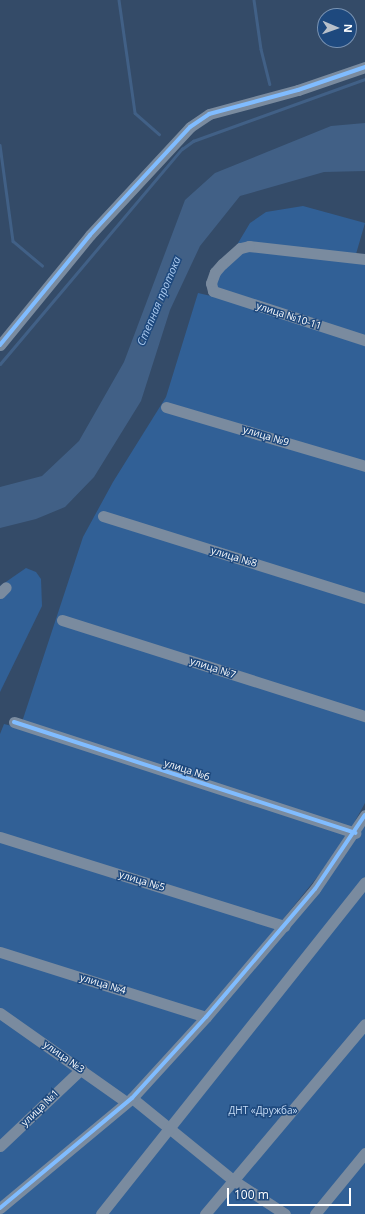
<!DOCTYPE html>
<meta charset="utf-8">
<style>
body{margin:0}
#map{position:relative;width:365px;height:1214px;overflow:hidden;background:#344b68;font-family:"Open Sans",sans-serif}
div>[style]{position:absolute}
.green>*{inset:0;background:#316096}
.water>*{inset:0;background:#416086}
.stream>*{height:2.5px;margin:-1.25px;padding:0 1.25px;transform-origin:1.25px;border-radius:1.25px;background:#416086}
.minor>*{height:11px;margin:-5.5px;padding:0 5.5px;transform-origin:5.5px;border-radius:5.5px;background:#7a8b9f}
.cycleway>*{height:4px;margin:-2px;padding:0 2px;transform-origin:2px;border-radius:2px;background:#80bcff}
span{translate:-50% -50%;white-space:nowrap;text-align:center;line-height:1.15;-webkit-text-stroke:3px #1e497e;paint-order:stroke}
.street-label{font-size:10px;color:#fff}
.park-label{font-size:10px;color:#c6dcf6}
.water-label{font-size:11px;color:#adccf0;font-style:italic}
.north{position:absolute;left:317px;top:8px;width:40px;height:40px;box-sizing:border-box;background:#1e497e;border:1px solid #7892b2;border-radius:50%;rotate:92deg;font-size:11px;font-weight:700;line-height:16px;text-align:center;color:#fff}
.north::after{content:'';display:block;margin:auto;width:14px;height:18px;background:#b8c0ca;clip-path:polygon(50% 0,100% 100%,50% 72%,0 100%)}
.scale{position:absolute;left:227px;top:1188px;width:124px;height:18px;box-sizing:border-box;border:2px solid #fff;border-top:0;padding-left:5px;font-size:12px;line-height:14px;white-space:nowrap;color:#fff;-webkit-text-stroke:3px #1e497e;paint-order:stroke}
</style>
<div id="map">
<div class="green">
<div style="clip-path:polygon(303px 206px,365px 223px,354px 261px,365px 264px,365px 803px,339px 850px,142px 1094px,365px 824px,365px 1214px,0 1214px,0 734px,4px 724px,20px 728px,83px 537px,113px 482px,166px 397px,198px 293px,211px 296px,213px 285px,250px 223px,266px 212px)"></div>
<div style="clip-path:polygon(26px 568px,36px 572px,41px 579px,42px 606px,0 692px,0 586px)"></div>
</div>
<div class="water">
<div style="clip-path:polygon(365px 123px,365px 171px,324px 172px,240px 196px,200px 246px,170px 310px,141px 401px,94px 477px,65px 507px,36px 519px,0 528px,0 487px,42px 476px,79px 441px,124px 362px,185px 200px,215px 173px,331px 126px)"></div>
</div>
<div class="stream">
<div style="left:119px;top:0;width:114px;rotate:81.9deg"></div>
<div style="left:135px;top:113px;width:32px;rotate:41deg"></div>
<div style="left:254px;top:0;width:49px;rotate:81.9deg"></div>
<div style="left:261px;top:49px;width:36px;rotate:76deg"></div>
<div style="left:0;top:145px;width:97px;rotate:82.3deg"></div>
<div style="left:13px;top:241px;width:38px;rotate:40deg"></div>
<div style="left:0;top:364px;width:282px;rotate:-49.8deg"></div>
<div style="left:182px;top:149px;width:14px;rotate:-36deg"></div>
<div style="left:193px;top:141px;width:183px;rotate:-19.8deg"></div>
</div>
<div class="minor">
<div style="left:365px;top:259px;width:117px;rotate:-173.6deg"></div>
<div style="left:249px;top:246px;width:9px;rotate:167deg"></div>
<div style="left:240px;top:248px;width:24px;rotate:138deg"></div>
<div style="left:222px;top:264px;width:11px;rotate:131deg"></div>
<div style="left:215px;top:272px;width:12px;rotate:110deg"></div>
<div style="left:211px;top:283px;width:8px;rotate:76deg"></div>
<div style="left:213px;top:291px;width:160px;rotate:17.9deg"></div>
<div style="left:0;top:345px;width:142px;rotate:-50.7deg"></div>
<div style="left:90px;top:235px;width:147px;rotate:-47.2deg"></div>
<div style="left:190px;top:127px;width:23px;rotate:-34deg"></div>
<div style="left:209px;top:114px;width:92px;rotate:-15.1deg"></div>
<div style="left:298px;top:90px;width:71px;rotate:-18.9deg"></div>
<div style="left:166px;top:407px;width:208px;rotate:16.5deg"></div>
<div style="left:103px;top:516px;width:275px;rotate:17.4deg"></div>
<div style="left:0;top:593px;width:8px;rotate:-45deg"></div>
<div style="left:62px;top:620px;width:318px;rotate:17.6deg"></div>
<div style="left:14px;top:722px;width:359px;rotate:18deg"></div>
<div style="left:0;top:837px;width:298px;rotate:17.4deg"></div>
<div style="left:0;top:952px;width:216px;rotate:17.5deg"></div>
<div style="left:0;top:1013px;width:154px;rotate:35.2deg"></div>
<div style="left:132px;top:1098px;width:130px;rotate:39.1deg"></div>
<div style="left:233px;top:1180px;width:62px;rotate:33.2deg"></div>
<div style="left:0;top:1146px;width:112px;rotate:-43.5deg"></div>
<div style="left:0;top:1208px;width:172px;rotate:-39.8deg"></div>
<div style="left:132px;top:1098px;width:110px;rotate:-47.6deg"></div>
<div style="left:206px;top:1017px;width:168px;rotate:-49.6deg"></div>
<div style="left:315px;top:889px;width:89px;rotate:-56deg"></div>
<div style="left:101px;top:1214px;width:424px;rotate:-51.5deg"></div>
<div style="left:205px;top:1214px;width:248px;rotate:-49.9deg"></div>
<div style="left:315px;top:1214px;width:79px;rotate:-50.7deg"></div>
</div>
<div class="cycleway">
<div style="left:0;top:345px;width:142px;rotate:-50.7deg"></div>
<div style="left:90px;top:235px;width:147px;rotate:-47.2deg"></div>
<div style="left:190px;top:127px;width:23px;rotate:-34deg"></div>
<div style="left:209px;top:114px;width:92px;rotate:-15.1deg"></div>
<div style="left:298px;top:90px;width:71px;rotate:-18.9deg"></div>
<div style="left:14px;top:722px;width:359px;rotate:18deg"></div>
<div style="left:0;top:1208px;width:172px;rotate:-39.8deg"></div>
<div style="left:132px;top:1098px;width:110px;rotate:-47.6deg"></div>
<div style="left:206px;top:1017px;width:168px;rotate:-49.6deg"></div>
<div style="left:315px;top:889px;width:89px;rotate:-56deg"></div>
</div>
<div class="street-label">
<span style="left:289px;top:316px;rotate:18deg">улица №10-11</span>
<span style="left:266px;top:436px;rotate:17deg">улица №9</span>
<span style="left:234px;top:557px;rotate:17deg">улица №8</span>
<span style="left:213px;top:668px;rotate:18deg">улица №7</span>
<span style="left:187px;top:770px;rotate:18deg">улица №6</span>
<span style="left:142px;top:881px;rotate:17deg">улица №5</span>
<span style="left:103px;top:984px;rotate:17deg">улица №4</span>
<span style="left:64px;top:1057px;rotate:35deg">улица №3</span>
<span style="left:40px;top:1108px;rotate:-44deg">улица №1</span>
</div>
<div class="park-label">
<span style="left:263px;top:1111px">ДНТ «Дружба»</span>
</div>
<div class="water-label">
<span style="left:159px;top:301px;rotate:-67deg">Степная протока</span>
</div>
<div class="north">N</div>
<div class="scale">100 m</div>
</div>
